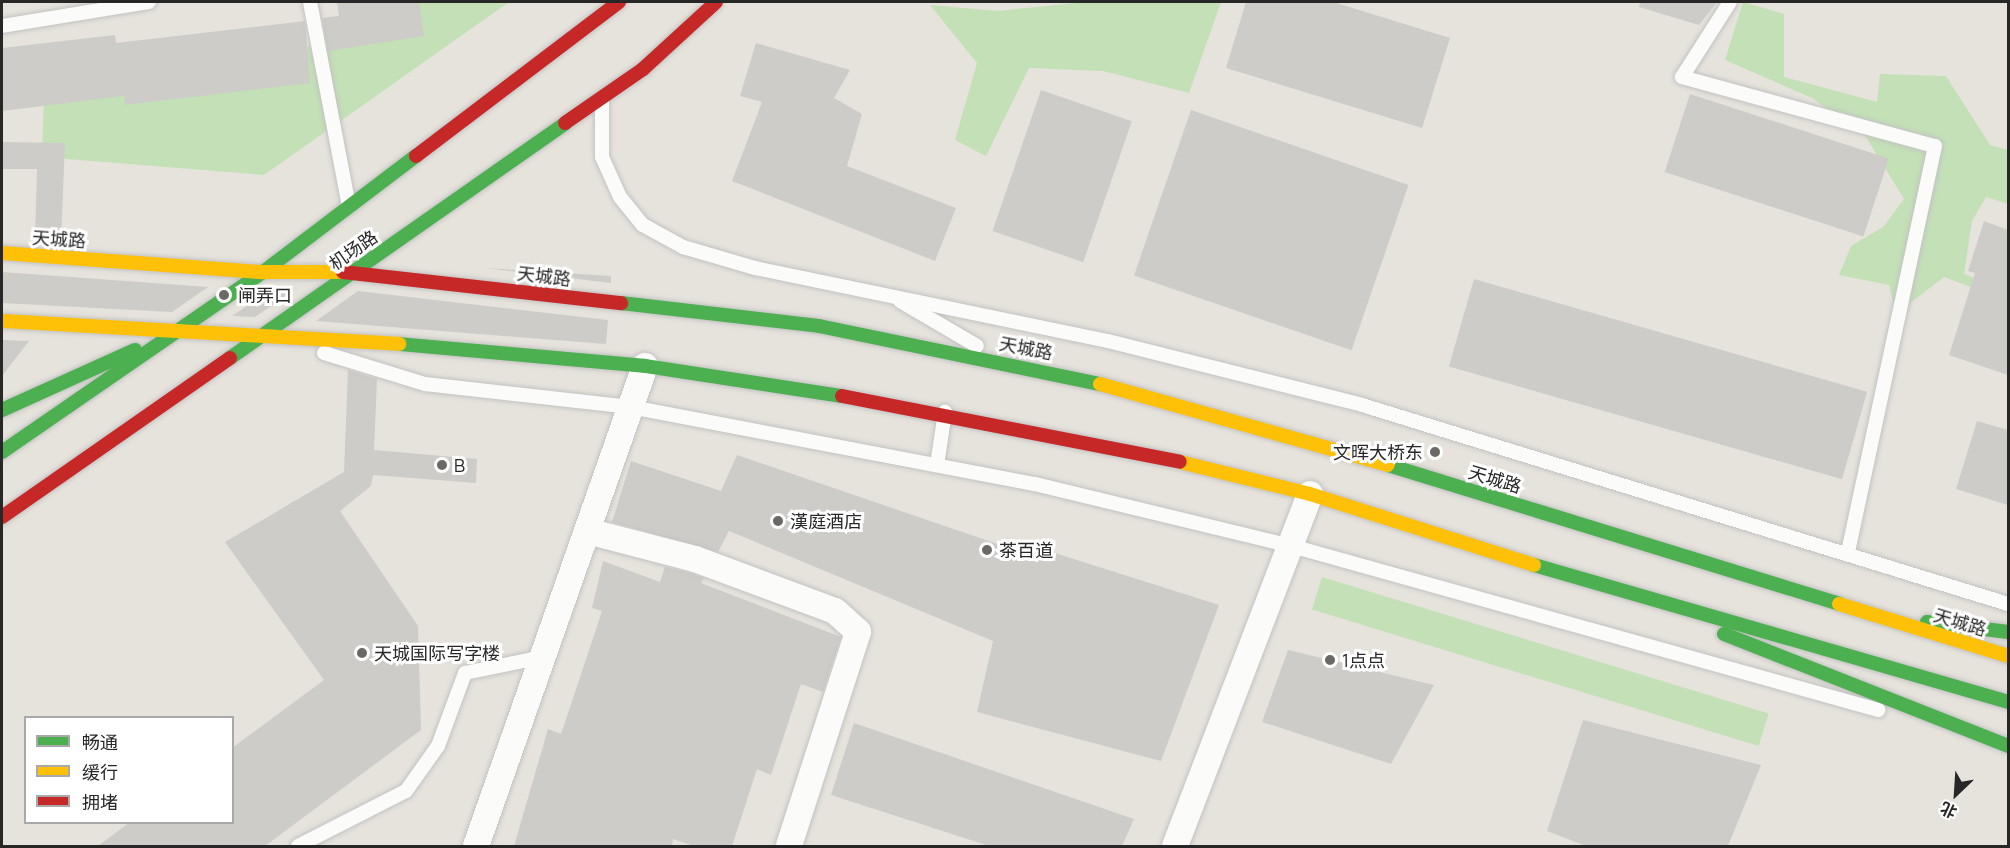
<!DOCTYPE html>
<meta charset="utf-8">
<style>
body{margin:0}
#map{position:relative;width:2010px;height:848px;overflow:hidden;background:#e6e3dc;font-family:Manrope,"Noto Sans SC",sans-serif}
div>[style]{position:absolute}
.green>*{inset:0;background:#c3e0b7;transform-origin:0 0}
.building>*{inset:0;background:#ceccc8;transform-origin:0 0}
.roads{filter:drop-shadow(0 0 2px #c3c2c2) drop-shadow(0 0 2px #c3c2c2)}
.lane>*{height:14px;margin:-7px;padding:0 7px;transform-origin:7px;border-radius:7px;background:#fbfbfa}
.street>*{height:26px;margin:-13px;padding:0 13px;transform-origin:13px;border-radius:13px;background:#fbfbfa}
.fast>*{height:14px;margin:-7px;padding:0 7px;transform-origin:7px;border-radius:7px;background:#4caf50}
.slow>*{height:14px;margin:-7px;padding:0 7px;transform-origin:7px;border-radius:7px;background:#ffc107}
.jam>*{height:14px;margin:-7px;padding:0 7px;transform-origin:7px;border-radius:7px;background:#c62828}
.dots>*{width:16px;height:16px;translate:-50% -50%;box-sizing:border-box;border:3px solid #fff;border-radius:50%}
span{translate:-50% -50%;white-space:nowrap;text-align:center;line-height:1.15;-webkit-text-stroke:6px #fff;paint-order:stroke}
.street-label{font-size:18px;color:#272727}
.poi-label{font-size:18px;color:#272727}
.left{translate:0 -50%;text-align:left}
.right{translate:-100% -50%;text-align:right}
.frame{position:absolute;inset:0;border:3px solid #272727;pointer-events:none}
.legend{position:absolute;left:24px;top:716px;width:210px;height:108px;box-sizing:border-box;background:#fff;border:2px solid #a9a9a9;margin:0;padding:8px 10px;list-style:none;font-size:18px;color:#272727}
.legend li{display:flex;align-items:center;gap:12px;height:30px}
.legend b{width:30px;border:2px solid #a9a9a9}
.north{position:absolute;left:1926px;top:764px;width:60px;height:60px;-webkit-text-stroke:4px #fff;paint-order:stroke;rotate:205deg;font-size:16px;font-weight:700;line-height:24px;text-align:center;color:#272727}
.north::after{content:'';display:block;margin:auto;width:21px;height:27px;background:#272727;clip-path:polygon(50% 0,100% 100%,50% 72%,0 100%)}
</style>
<div id="map">
<div class="green">
<div style="clip-path:polygon(369px 2px,509px 2px,264px 175px,42px 157px,44px 93px,275px 71px)"></div>
<div style="clip-path:polygon(1086px 2px,1221px 2px,1189px 93px,1103px 71px,1029px 68px,986px 156px,955px 140px,977px 63px,930px 5px,997px 11px)"></div>
<div style="clip-path:polygon(1743px 2px,1784px 14px,1784px 77px,1877px 102px,1880px 74px,1946px 76px,1990px 145px,2008px 150px,2008px 204px,1986px 197px,1972px 221px,1964px 274px,2008px 290px,2008px 301px,1944px 277px,1896px 314px,1889px 285px,1839px 275px,1851px 246px,1883px 227px,1904px 199px,1866px 137px,1812px 98px,1725px 60px)"></div>
<div style="left:1322px;top:577px;width:467px;height:34px;rotate:17deg"></div>
</div>
<div class="building">
<div style="clip-path:polygon(337px 2px,419px 2px,424px 36px,328px 51px,322px 18px,339px 16px)"></div>
<div style="clip-path:polygon(1246px 2px,1333px 2px,1450px 38px,1422px 128px,1226px 68px)"></div>
<div style="clip-path:polygon(1640px 2px,1717px 2px,1699px 25px,1639px 7px)"></div>
<div style="clip-path:polygon(305px 21px,310px 83px,125px 105px,124px 96px,2px 111px,2px 48px,115px 35px,116px 43px)"></div>
<div style="clip-path:polygon(756px 43px,850px 70px,834px 98px,862px 114px,847px 166px,956px 208px,935px 261px,732px 181px,762px 102px,740px 96px)"></div>
<div style="left:1041px;top:90px;width:96px;height:149px;rotate:19deg"></div>
<div style="left:1690px;top:94px;width:209px;height:82px;rotate:18deg"></div>
<div style="left:1191px;top:110px;width:230px;height:175px;rotate:19deg"></div>
<div style="clip-path:polygon(2px 142px,65px 143px,61px 239px,35px 237px,37px 169px,2px 169px)"></div>
<div style="clip-path:polygon(1984px 221px,2008px 230px,2008px 375px,1949px 355px,1975px 273px,1968px 271px)"></div>
<div style="clip-path:polygon(485px 268px,611px 276px,611px 283px)"></div>
<div style="clip-path:polygon(2px 272px,208px 287px,172px 312px,2px 303px)"></div>
<div style="left:1474px;top:279px;width:409px;height:91px;rotate:16deg"></div>
<div style="clip-path:polygon(269px 291px,293px 291px,255px 317px,232px 316px)"></div>
<div style="clip-path:polygon(358px 291px,608px 320px,606px 344px,316px 321px)"></div>
<div style="clip-path:polygon(2px 340px,29px 341px,2px 376px)"></div>
<div style="clip-path:polygon(348px 370px,377px 379px,374px 450px,477px 459px,476px 483px,373px 475px,371px 486px,340px 511px,418px 626px,421px 730px,265px 846px,98px 846px,130px 822px,232px 822px,232px 748px,324px 680px,225px 542px,344px 472px)"></div>
<div style="clip-path:polygon(1977px 421px,2008px 430px,2008px 505px,1956px 489px)"></div>
<div style="clip-path:polygon(737px 455px,1015px 550px,1017px 541px,1219px 605px,1161px 761px,977px 712px,993px 641px,729px 531px,718px 552px,612px 522px,631px 461px,721px 491px)"></div>
<div style="clip-path:polygon(603px 561px,660px 582px,665px 567px,690px 573px,704px 578px,701px 583px,841px 637px,823px 692px,801px 684px,771px 775px,757px 769px,732px 846px,694px 846px,673px 839px,672px 846px,514px 846px,548px 729px,561px 734px,602px 611px,592px 608px)"></div>
<div style="clip-path:polygon(1288px 650px,1434px 685px,1391px 764px,1262px 722px)"></div>
<div style="clip-path:polygon(1583px 720px,1761px 765px,1728px 846px,1586px 846px,1547px 831px)"></div>
<div style="clip-path:polygon(854px 723px,1134px 819px,1122px 846px,989px 846px,831px 795px)"></div>
</div>
<div class="roads">
<div class="lane">
<div style="left:310px;top:2px;width:208px;rotate:79.2deg"></div>
<div style="left:1730px;top:2px;width:89px;rotate:122.6deg"></div>
<div style="left:1682px;top:77px;width:262px;rotate:15.3deg"></div>
<div style="left:1935px;top:146px;width:416px;rotate:102.1deg"></div>
<div style="left:2px;top:26px;width:149px;rotate:-9.3deg"></div>
<div style="left:602px;top:102px;width:55px;rotate:90deg"></div>
<div style="left:602px;top:157px;width:44px;rotate:65.8deg"></div>
<div style="left:620px;top:197px;width:36px;rotate:51deg"></div>
<div style="left:643px;top:225px;width:46px;rotate:28.8deg"></div>
<div style="left:683px;top:247px;width:75px;rotate:16.3deg"></div>
<div style="left:755px;top:268px;width:360px;rotate:11.7deg"></div>
<div style="left:1108px;top:341px;width:262px;rotate:14.1deg"></div>
<div style="left:1362px;top:405px;width:676px;rotate:17.12deg"></div>
<div style="left:900px;top:301px;width:89px;rotate:30.3deg"></div>
<div style="left:324px;top:353px;width:106px;rotate:17.1deg"></div>
<div style="left:425px;top:384px;width:207px;rotate:6.4deg"></div>
<div style="left:631px;top:407px;width:411px;rotate:10.8deg"></div>
<div style="left:1035px;top:484px;width:260px;rotate:13.6deg"></div>
<div style="left:1288px;top:545px;width:613px;rotate:15.62deg"></div>
<div style="left:937px;top:465px;width:54px;rotate:-81.4deg"></div>
<div style="left:298px;top:846px;width:121px;rotate:-27deg"></div>
<div style="left:406px;top:791px;width:55px;rotate:-54.6deg"></div>
<div style="left:438px;top:746px;width:78px;rotate:-69.7deg"></div>
<div style="left:465px;top:673px;width:80px;rotate:-11.6deg"></div>
</div>
<div class="street">
<div style="left:587px;top:531px;width:112px;rotate:14.5deg"></div>
<div style="left:695px;top:559px;width:149px;rotate:20.4deg"></div>
<div style="left:835px;top:611px;width:31px;rotate:42deg"></div>
<div style="left:858px;top:632px;width:225px;rotate:107.9deg"></div>
<div style="left:476px;top:846px;width:509px;rotate:-70.6deg"></div>
<div style="left:1175px;top:846px;width:377px;rotate:-69deg"></div>
</div>
<div class="fast">
<div style="left:621px;top:303px;width:199px;rotate:6.6deg"></div>
<div style="left:819px;top:326px;width:287px;rotate:11.7deg"></div>
<div style="left:399px;top:344px;width:247px;rotate:5.1deg"></div>
<div style="left:645px;top:366px;width:199px;rotate:8.7deg"></div>
<div style="left:230px;top:358px;width:409px;rotate:-35deg"></div>
<div style="left:2px;top:410px;width:146px;rotate:-24.3deg"></div>
<div style="left:2px;top:452px;width:317px;rotate:-34.6deg"></div>
<div style="left:263px;top:272px;width:192px;rotate:-37.2deg"></div>
<div style="left:1388px;top:465px;width:472px;rotate:17.1deg"></div>
<div style="left:1534px;top:565px;width:493px;rotate:16.1deg"></div>
<div style="left:1927px;top:622px;width:82px;rotate:7deg"></div>
<div style="left:1724px;top:634px;width:305px;rotate:21.5deg"></div>
</div>
<div class="slow">
<div style="left:2px;top:253px;width:262px;rotate:4.2deg"></div>
<div style="left:263px;top:272px;width:80px"></div>
<div style="left:2px;top:321px;width:398px;rotate:3.3deg"></div>
<div style="left:1100px;top:384px;width:299px;rotate:15.7deg"></div>
<div style="left:1180px;top:462px;width:134px;rotate:13.8deg"></div>
<div style="left:1310px;top:494px;width:235px;rotate:17.6deg"></div>
<div style="left:1839px;top:604px;width:177px;rotate:17.1deg"></div>
</div>
<div class="jam">
<div style="left:565px;top:123px;width:95px;rotate:-34.7deg"></div>
<div style="left:643px;top:69px;width:99px;rotate:-42.5deg"></div>
<div style="left:416px;top:156px;width:255px;rotate:-37.2deg"></div>
<div style="left:343px;top:272px;width:280px;rotate:6.4deg"></div>
<div style="left:842px;top:396px;width:344px;rotate:11deg"></div>
<div style="left:2px;top:517px;width:278px;rotate:-34.9deg"></div>
</div>
</div>
<div class="dots">
<div style="left:224px;top:295px;background:#6a6966"></div>
<div style="left:1435px;top:452px;background:#6a6966"></div>
<div style="left:442px;top:465px;background:#6a6966"></div>
<div style="left:778px;top:521px;background:#6a6966"></div>
<div style="left:987px;top:550px;background:#6a6966"></div>
<div style="left:362px;top:653px;background:#6a6966"></div>
<div style="left:1330px;top:660px;background:#6a6966"></div>
</div>
<div class="street-label">
<span style="left:59px;top:239px;rotate:4deg">天城路</span>
<span style="left:353px;top:250px;rotate:-35deg">机场路</span>
<span style="left:544px;top:276px;rotate:7deg">天城路</span>
<span style="left:1026px;top:348px;rotate:11deg">天城路</span>
<span style="left:1495px;top:479px;rotate:17deg">天城路</span>
<span style="left:1960px;top:622px;rotate:17deg">天城路</span>
</div>
<div class="poi-label">
<span class="left" style="left:238px;top:295px">闸弄口</span>
<span class="right" style="left:1423px;top:452px">文晖大桥东</span>
<span class="left" style="left:454px;top:465px">B</span>
<span class="left" style="left:790px;top:521px">漢庭酒店</span>
<span class="left" style="left:999px;top:550px">茶百道</span>
<span class="left" style="left:374px;top:653px">天城国际写字楼</span>
<span class="left" style="left:1342px;top:660px">1点点</span>
</div>
<div class="frame"></div>
<ul class="legend">
<li><b style="height:8px;background:#4caf50"></b>畅通</li>
<li><b style="height:8px;background:#ffc107"></b>缓行</li>
<li><b style="height:8px;background:#c62828"></b>拥堵</li>
</ul>
<div class="north">北</div>
</div>
